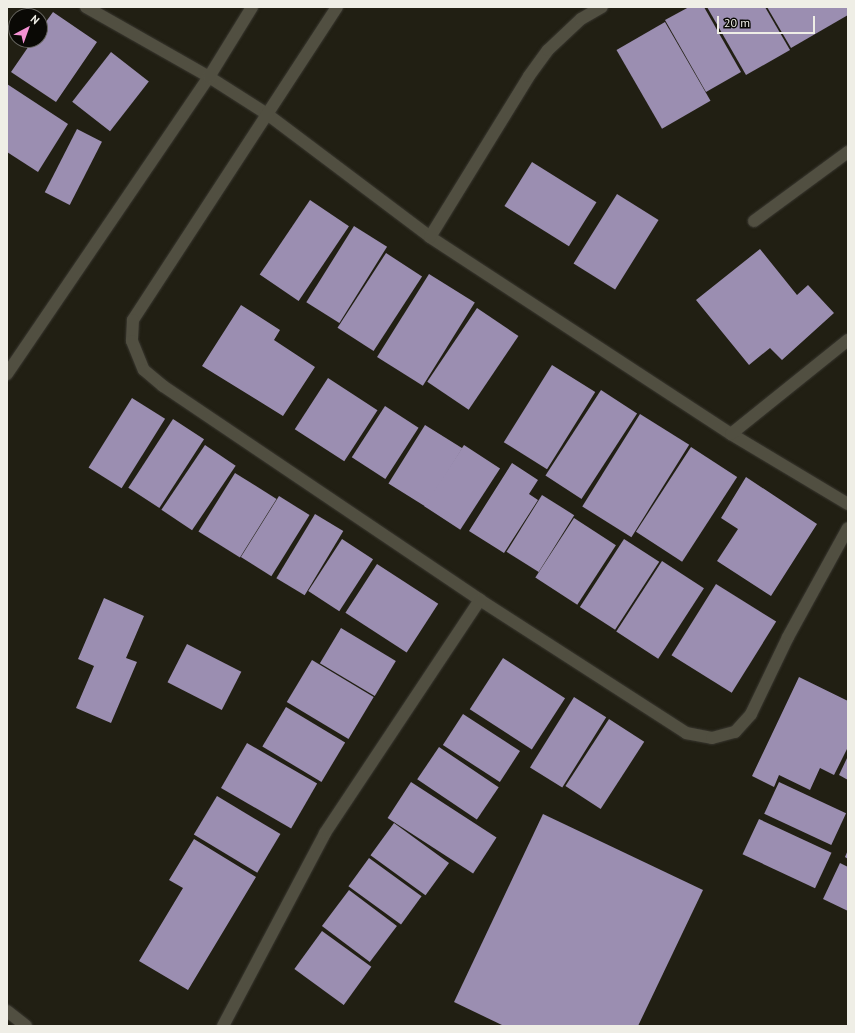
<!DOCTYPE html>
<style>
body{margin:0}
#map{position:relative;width:855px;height:1033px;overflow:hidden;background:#211f13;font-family:"PT Sans",sans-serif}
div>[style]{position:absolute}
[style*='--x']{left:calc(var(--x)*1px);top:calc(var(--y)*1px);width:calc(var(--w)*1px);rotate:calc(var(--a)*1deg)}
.building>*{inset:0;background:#9b8eb1;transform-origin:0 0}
.roads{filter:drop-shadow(0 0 1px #393730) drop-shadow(0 0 1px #393730)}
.minor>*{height:12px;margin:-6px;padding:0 6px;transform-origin:6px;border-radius:6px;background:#514f41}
span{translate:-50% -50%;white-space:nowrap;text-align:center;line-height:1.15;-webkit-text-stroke:4px #0a0905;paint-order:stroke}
.frame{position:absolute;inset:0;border:8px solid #efeee6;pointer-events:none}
.north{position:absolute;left:8px;top:8px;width:40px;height:40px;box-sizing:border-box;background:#0a0905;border:1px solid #66655f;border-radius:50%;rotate:41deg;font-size:11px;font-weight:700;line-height:16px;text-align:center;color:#efeee6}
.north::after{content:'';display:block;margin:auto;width:14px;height:18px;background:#f491d3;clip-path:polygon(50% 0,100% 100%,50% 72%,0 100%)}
.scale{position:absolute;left:717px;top:16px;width:98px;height:18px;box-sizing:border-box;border:2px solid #efeee6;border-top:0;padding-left:5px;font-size:12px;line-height:14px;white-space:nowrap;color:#efeee6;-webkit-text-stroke:3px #0a0905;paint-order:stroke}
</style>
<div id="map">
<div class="building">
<div style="clip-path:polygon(689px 7px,704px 7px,741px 72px,706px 92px,665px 20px)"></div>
<div style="clip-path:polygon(707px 7px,765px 7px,790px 50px,746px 75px)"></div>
<div style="clip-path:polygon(767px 7px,848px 7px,848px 15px,791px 48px)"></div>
<div style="clip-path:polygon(53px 12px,97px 42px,56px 102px,11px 72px,33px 40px,40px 40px,40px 30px)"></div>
<div style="left:665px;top:22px;width:91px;height:56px;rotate:60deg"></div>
<div style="left:111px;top:52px;width:48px;height:63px;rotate:38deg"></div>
<div style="clip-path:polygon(7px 84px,68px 124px,38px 172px,7px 152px)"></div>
<div style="left:77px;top:129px;width:28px;height:71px;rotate:27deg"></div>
<div style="left:532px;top:162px;width:76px;height:52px;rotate:32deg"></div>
<div style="left:617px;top:194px;width:49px;height:82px;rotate:32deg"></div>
<div style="left:310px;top:200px;width:47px;height:90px;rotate:34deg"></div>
<div style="left:354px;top:226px;width:39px;height:90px;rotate:32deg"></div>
<div style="clip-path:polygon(760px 249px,797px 295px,808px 285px,834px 313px,782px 360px,770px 348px,749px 365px,696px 300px)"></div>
<div style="left:386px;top:253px;width:43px;height:89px;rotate:33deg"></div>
<div style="left:429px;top:274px;width:54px;height:98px;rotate:32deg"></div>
<div style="clip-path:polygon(241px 305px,280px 330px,274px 340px,315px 367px,283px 416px,202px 366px)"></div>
<div style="left:477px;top:308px;width:50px;height:89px;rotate:34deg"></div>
<div style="left:552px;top:365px;width:51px;height:91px;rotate:32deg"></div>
<div style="left:328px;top:378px;width:59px;height:61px;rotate:33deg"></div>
<div style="left:601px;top:390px;width:43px;height:102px;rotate:33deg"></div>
<div style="left:132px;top:398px;width:39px;height:82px;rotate:32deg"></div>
<div style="left:385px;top:406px;width:40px;height:61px;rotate:33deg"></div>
<div style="left:640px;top:414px;width:58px;height:109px;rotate:32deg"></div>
<div style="left:173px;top:419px;width:37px;height:82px;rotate:33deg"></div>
<div style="left:425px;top:425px;width:44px;height:69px;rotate:32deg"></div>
<div style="left:205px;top:445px;width:37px;height:78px;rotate:34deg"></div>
<div style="left:464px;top:445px;width:43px;height:73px;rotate:33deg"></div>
<div style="left:691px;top:447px;width:55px;height:101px;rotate:33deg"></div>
<div style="clip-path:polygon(512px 463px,538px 480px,529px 494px,538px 500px,504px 553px,469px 531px)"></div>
<div style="left:235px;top:473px;width:49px;height:69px;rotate:32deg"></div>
<div style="clip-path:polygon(746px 477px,817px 524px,771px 596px,717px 561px,738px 529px,721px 518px)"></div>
<div style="left:542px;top:495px;width:38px;height:67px;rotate:32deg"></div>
<div style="left:279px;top:496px;width:36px;height:72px;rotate:32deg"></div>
<div style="left:315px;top:514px;width:33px;height:75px;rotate:31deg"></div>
<div style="left:574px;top:518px;width:50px;height:71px;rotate:33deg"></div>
<div style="left:342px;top:539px;width:37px;height:62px;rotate:33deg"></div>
<div style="left:624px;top:539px;width:42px;height:81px;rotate:33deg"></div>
<div style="left:662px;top:561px;width:50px;height:84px;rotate:33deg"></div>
<div style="left:377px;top:564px;width:73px;height:58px;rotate:33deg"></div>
<div style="left:716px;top:584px;width:71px;height:84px;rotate:32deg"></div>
<div style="clip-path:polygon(104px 598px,144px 616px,126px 658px,137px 662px,111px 723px,76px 708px,94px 666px,78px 659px)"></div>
<div style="left:341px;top:628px;width:64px;height:41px;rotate:31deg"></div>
<div style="left:187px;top:644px;width:61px;height:43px;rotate:27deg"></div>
<div style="left:503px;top:658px;width:74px;height:61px;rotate:33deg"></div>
<div style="left:312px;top:660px;width:72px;height:49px;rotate:31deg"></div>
<div style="clip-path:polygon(799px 677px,848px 701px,848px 747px,834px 775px,820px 768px,810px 790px,779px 775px,774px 787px,752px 776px)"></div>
<div style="left:574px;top:697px;width:38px;height:83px;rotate:32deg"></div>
<div style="left:286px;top:707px;width:69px;height:46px;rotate:31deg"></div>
<div style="left:463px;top:714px;width:68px;height:37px;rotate:33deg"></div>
<div style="left:609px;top:719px;width:42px;height:80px;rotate:33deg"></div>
<div style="left:247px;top:743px;width:81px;height:52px;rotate:30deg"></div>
<div style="left:439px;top:747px;width:72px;height:39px;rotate:34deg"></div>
<div style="clip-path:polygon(848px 756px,848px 780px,839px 775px)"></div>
<div style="left:411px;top:782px;width:102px;height:43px;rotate:33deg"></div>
<div style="left:779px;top:782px;width:74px;height:35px;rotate:25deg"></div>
<div style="left:217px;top:796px;width:74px;height:45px;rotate:31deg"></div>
<div style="clip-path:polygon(543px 814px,703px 890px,638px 1026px,504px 1026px,454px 1002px)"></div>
<div style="left:759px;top:819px;width:80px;height:39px;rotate:25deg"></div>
<div style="left:394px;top:823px;width:68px;height:40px;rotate:36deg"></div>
<div style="clip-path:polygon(194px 839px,256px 877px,188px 990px,139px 961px,183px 888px,169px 880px)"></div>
<div style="clip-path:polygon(848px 850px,848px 859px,845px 857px)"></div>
<div style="left:369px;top:858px;width:65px;height:35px;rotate:36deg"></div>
<div style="clip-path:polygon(840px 863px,848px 867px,848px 911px,823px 899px)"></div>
<div style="left:349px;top:890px;width:60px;height:45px;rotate:37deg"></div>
<div style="left:322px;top:931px;width:61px;height:47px;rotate:36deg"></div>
</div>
<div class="roads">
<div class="minor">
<div style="--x:86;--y:7;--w:142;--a:29.6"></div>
<div style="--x:209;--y:77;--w:69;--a:32.5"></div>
<div style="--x:267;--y:114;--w:204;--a:37"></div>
<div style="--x:430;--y:237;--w:360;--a:33.2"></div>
<div style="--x:731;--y:434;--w:136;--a:30.9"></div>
<div style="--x:337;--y:7;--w:374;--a:123.1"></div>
<div style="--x:133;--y:320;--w:21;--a:93"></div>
<div style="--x:132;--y:341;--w:31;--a:68"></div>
<div style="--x:144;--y:370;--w:25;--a:40"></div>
<div style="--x:163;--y:386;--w:382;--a:34"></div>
<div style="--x:480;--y:600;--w:245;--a:32.8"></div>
<div style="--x:686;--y:733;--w:26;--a:11"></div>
<div style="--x:712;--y:738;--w:24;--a:-15"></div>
<div style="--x:735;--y:732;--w:24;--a:-48"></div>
<div style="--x:751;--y:714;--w:85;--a:-64.3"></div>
<div style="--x:788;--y:637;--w:124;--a:-61.2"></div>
<div style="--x:754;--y:221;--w:117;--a:-36.3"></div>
<div style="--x:430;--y:237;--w:189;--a:-58.4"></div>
<div style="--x:529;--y:76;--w:32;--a:-54"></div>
<div style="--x:548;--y:50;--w:45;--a:-43.2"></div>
<div style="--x:581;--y:19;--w:24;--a:-30"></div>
<div style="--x:7;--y:374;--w:359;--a:-55.8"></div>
<div style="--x:209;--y:77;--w:82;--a:-58.4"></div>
<div style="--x:731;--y:434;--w:150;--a:-38.8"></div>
<div style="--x:7;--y:1011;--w:24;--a:38"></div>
<div style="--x:223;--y:1026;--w:218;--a:-62.1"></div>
<div style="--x:325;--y:833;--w:280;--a:-56.4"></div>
</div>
</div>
<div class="frame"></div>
<div class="north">N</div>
<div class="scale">20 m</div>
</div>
